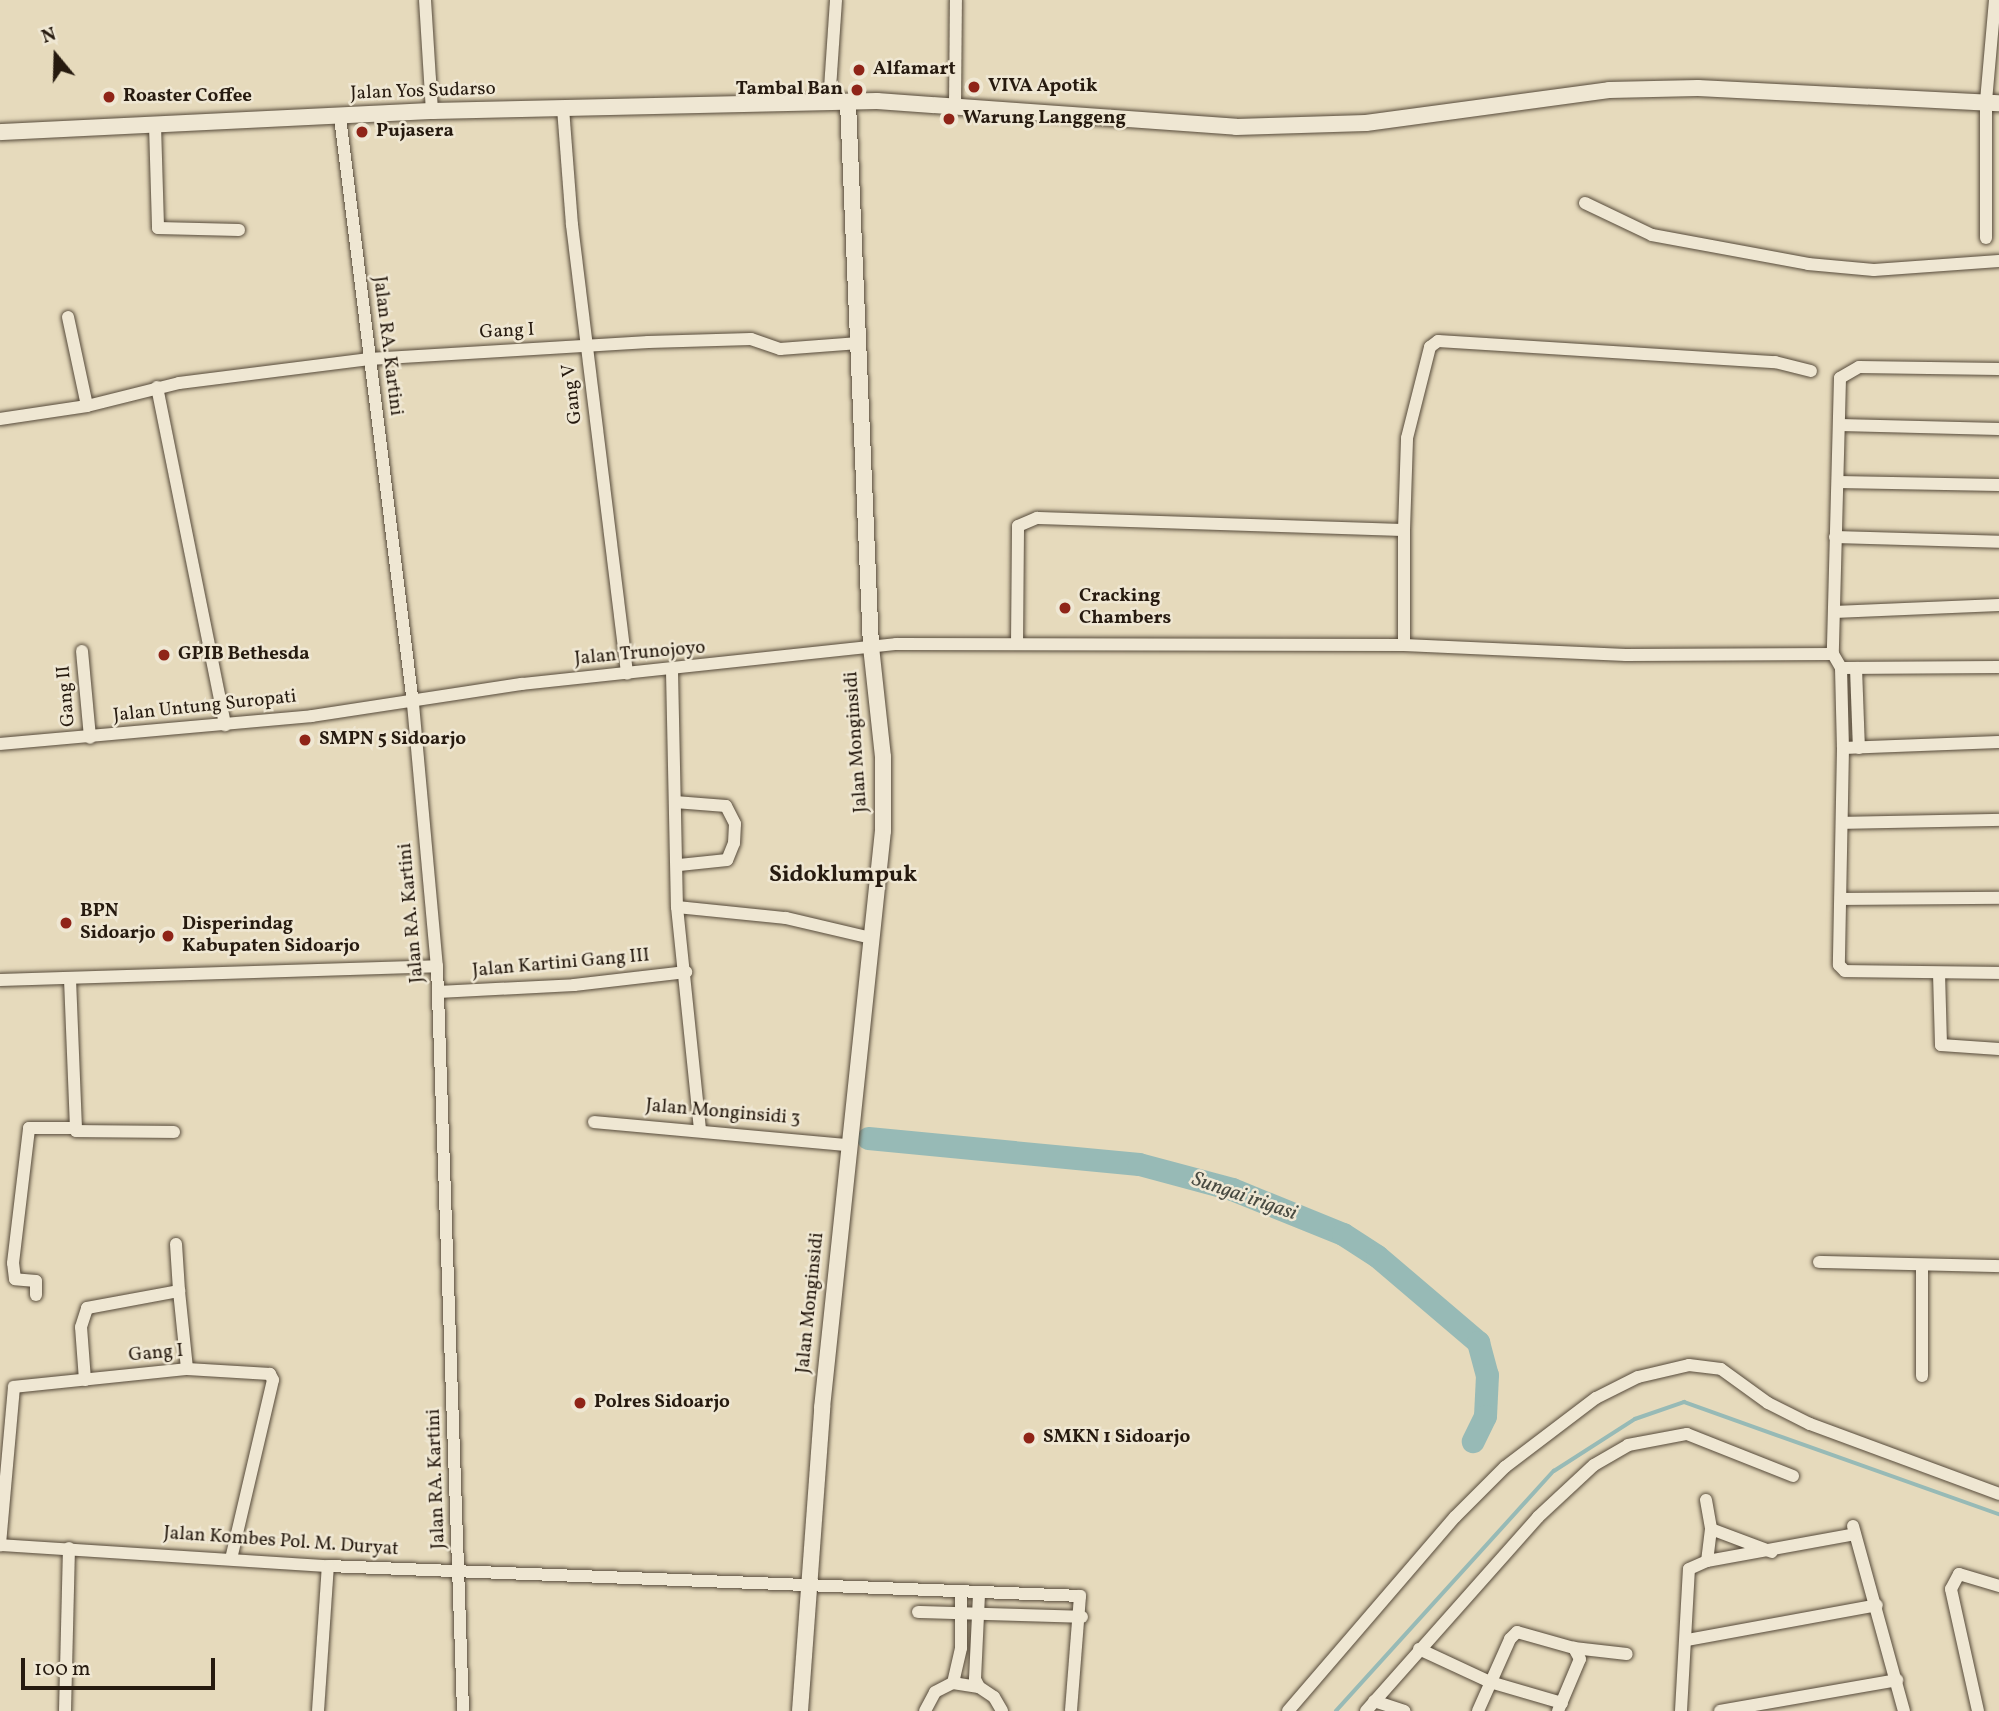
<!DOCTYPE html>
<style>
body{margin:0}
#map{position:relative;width:1999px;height:1711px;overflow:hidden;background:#e6dabc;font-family:Vollkorn,serif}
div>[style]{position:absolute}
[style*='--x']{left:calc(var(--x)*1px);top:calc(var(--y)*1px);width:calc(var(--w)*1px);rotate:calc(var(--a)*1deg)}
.stream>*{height:3.5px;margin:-1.75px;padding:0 1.75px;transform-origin:1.75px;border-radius:1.75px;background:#97bab6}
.river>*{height:23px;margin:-11.5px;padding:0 11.5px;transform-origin:11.5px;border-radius:11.5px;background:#97bab6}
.roads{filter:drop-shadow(0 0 2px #564a3a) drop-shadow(0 0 2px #564a3a)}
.street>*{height:12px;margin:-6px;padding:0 6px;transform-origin:6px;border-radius:6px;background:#efe7d3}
.secondary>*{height:16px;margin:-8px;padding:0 8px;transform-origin:8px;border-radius:8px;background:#efe7d3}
.dots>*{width:19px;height:19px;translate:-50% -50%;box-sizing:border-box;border:4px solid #efe7d3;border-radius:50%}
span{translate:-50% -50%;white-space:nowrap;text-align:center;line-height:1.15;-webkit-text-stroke:5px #efe7d3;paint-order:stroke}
.poi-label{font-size:19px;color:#261a0f;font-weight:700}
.left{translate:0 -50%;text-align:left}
.right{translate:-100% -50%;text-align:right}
.street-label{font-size:19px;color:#261a0f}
.water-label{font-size:21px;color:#484a41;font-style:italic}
.quarter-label{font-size:23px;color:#261a0f;font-weight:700}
.north{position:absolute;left:21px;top:21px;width:70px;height:70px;-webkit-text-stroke:5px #efe7d3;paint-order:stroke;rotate:341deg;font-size:19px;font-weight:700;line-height:28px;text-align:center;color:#261a0f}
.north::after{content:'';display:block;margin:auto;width:24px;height:32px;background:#261a0f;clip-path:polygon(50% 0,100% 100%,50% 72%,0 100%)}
.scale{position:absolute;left:21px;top:1658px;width:194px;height:32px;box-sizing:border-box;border:4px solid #261a0f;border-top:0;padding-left:9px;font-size:21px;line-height:24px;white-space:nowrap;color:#261a0f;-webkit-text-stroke:5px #efe7d3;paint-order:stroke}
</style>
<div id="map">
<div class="stream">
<div style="--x:1336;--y:1711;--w:324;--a:-47.8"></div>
<div style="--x:1554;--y:1471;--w:96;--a:-32.7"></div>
<div style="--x:1635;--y:1419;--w:52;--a:-19.1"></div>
<div style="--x:1684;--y:1402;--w:334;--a:19.6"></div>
</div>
<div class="river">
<div style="--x:868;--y:1138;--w:272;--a:5.5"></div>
<div style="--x:1139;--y:1164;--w:96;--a:15"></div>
<div style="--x:1232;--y:1189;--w:120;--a:22.1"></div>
<div style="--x:1343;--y:1234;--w:40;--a:32.9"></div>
<div style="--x:1377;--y:1256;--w:133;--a:40.4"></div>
<div style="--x:1478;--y:1342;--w:34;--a:75"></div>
<div style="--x:1487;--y:1375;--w:41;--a:92.8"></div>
<div style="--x:1485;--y:1416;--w:28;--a:116"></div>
</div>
<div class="roads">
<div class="street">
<div style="--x:425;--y:0;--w:111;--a:86.4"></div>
<div style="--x:829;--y:103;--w:103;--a:-86.1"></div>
<div style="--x:955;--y:106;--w:106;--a:-89.5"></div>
<div style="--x:563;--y:108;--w:117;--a:85.6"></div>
<div style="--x:572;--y:225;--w:452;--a:83"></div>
<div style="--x:340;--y:117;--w:592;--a:82.91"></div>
<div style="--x:413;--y:704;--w:263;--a:84.8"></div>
<div style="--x:437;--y:966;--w:745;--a:88"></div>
<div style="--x:155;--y:125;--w:103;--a:88.3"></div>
<div style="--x:158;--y:228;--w:81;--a:1.4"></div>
<div style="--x:1585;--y:203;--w:74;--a:25.5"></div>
<div style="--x:1652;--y:235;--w:159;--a:10.5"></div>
<div style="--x:1808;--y:264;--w:66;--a:5.2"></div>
<div style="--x:1874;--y:270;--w:125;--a:-4.1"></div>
<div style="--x:1986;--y:238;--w:137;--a:-90"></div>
<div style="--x:1986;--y:101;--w:101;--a:-84.9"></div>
<div style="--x:68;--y:317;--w:91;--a:77.9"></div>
<div style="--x:1999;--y:369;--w:140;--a:-179.2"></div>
<div style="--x:1859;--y:367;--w:22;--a:150"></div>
<div style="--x:1840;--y:378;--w:276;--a:91.5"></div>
<div style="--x:1833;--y:654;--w:16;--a:60"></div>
<div style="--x:1841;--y:668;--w:80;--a:88.6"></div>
<div style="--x:1843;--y:748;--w:217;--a:91.1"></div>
<div style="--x:1839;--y:965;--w:8;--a:45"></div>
<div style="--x:1845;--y:971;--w:154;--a:0.7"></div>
<div style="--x:157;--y:387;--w:345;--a:78.6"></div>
<div style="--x:0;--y:419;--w:88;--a:-8.5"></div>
<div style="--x:87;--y:406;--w:95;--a:-14"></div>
<div style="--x:179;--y:383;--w:192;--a:-7.2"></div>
<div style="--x:369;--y:359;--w:280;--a:-3.5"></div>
<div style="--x:648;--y:342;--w:103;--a:-1.7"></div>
<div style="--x:751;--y:339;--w:31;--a:19"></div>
<div style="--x:780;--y:349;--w:79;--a:-4.3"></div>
<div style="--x:1840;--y:425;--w:159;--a:1.4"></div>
<div style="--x:1838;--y:482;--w:161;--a:1.1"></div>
<div style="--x:1404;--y:530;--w:92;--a:-88.1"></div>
<div style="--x:1407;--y:438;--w:94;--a:-75.8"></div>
<div style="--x:1430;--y:347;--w:10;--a:-37"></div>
<div style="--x:1438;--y:341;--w:338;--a:3.6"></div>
<div style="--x:1775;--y:362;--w:37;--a:14"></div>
<div style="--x:1835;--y:537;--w:164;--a:1.7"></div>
<div style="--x:1834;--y:612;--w:165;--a:-2.4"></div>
<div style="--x:1017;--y:644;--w:118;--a:-89.5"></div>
<div style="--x:1018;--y:526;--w:21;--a:-23"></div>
<div style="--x:1037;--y:518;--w:367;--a:1.9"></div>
<div style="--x:1404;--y:530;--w:115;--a:90"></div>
<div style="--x:82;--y:651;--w:87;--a:84.7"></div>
<div style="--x:1841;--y:668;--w:158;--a:-0.4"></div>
<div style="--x:1856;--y:668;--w:80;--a:87.9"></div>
<div style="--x:672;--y:671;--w:236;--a:88.8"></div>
<div style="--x:677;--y:907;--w:223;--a:84.1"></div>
<div style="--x:0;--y:744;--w:313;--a:-5.1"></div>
<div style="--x:312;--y:716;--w:212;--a:-8.7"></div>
<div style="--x:522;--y:684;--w:376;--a:-6.1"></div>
<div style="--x:896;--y:644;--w:508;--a:0.11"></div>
<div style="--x:1404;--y:645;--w:222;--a:2.6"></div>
<div style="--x:1626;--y:655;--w:207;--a:-0.3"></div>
<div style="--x:1843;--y:748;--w:156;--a:-2.2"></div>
<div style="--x:675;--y:802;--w:51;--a:4.5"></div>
<div style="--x:726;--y:806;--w:20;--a:63"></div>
<div style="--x:735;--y:824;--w:19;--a:93"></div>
<div style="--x:734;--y:843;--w:18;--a:112"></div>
<div style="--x:727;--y:860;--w:48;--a:174.1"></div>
<div style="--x:1842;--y:823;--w:157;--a:-1.1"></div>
<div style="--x:1842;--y:899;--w:157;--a:-0.4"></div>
<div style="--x:677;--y:907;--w:110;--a:5.8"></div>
<div style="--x:786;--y:918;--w:87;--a:13.2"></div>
<div style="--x:1939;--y:973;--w:72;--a:88.4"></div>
<div style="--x:1941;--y:1045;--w:58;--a:3.9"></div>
<div style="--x:70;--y:979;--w:152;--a:87.7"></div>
<div style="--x:76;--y:1131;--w:98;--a:0.6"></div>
<div style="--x:0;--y:980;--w:437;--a:-1.8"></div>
<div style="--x:438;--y:992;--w:136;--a:-2.9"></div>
<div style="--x:574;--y:985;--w:113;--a:-6.6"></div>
<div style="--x:594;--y:1122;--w:255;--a:5.2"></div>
<div style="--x:176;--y:1244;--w:47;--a:86.3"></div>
<div style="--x:1819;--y:1262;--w:180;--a:1.3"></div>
<div style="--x:36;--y:1295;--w:14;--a:-90"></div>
<div style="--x:36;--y:1281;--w:21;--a:-175"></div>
<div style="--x:15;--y:1279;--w:16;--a:-97"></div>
<div style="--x:13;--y:1263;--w:136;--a:-83.2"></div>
<div style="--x:29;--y:1128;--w:47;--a:0"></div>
<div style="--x:1922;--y:1376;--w:111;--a:-90"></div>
<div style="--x:85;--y:1380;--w:53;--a:-94.3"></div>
<div style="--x:81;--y:1327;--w:20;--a:-72"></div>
<div style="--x:87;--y:1308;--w:94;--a:-10.5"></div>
<div style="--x:179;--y:1291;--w:78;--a:84.1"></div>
<div style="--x:1706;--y:1500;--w:29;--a:80"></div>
<div style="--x:1711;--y:1529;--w:32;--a:97"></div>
<div style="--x:1853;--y:1526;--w:192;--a:74.6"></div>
<div style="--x:1711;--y:1529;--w:65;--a:20.7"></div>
<div style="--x:231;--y:1559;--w:184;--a:-76.8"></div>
<div style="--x:273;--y:1380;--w:7;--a:-117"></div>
<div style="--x:270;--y:1374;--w:83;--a:-176.6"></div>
<div style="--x:187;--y:1369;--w:174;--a:174.1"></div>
<div style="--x:14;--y:1387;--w:159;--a:95.1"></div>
<div style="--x:0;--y:1545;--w:329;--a:3.7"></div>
<div style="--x:328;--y:1566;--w:753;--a:2.28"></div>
<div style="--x:1080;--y:1596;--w:115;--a:94.5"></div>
<div style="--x:918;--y:1612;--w:164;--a:1.7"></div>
<div style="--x:1687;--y:1640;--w:193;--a:-10.4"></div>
<div style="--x:1419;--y:1649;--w:78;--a:24.9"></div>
<div style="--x:1490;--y:1682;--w:75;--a:16.3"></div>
<div style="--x:953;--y:1683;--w:36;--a:-77"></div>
<div style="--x:961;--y:1648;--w:56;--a:-90"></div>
<div style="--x:979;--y:1687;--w:9;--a:-117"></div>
<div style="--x:975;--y:1679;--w:85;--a:-87.3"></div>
<div style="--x:1374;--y:1701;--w:32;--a:18"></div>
<div style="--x:65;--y:1711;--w:163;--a:-88.6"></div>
<div style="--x:318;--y:1711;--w:145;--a:-86.1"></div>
<div style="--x:925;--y:1711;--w:21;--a:-62"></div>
<div style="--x:935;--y:1692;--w:20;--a:-27"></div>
<div style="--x:953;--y:1683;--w:26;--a:9"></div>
<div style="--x:979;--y:1687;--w:18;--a:34"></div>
<div style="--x:994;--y:1697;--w:16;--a:60"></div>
<div style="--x:1288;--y:1711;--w:256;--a:-49.3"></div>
<div style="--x:1455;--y:1517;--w:71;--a:-45"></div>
<div style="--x:1505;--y:1467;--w:114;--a:-37.2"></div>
<div style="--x:1596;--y:1398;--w:47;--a:-26.6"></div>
<div style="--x:1638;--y:1377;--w:52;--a:-13.2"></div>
<div style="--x:1689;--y:1365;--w:32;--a:7"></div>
<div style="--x:1721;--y:1369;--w:58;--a:35.9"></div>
<div style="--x:1768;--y:1403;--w:47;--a:26.6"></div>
<div style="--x:1810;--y:1424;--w:202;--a:20.3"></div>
<div style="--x:1366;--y:1711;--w:259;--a:-48.4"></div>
<div style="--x:1538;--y:1517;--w:76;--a:-42.9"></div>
<div style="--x:1594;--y:1465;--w:39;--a:-30"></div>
<div style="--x:1628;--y:1445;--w:60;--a:-10.6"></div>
<div style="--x:1687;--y:1434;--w:114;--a:21.6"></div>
<div style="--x:1478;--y:1711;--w:79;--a:-66"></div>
<div style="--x:1510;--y:1639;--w:10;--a:-45"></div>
<div style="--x:1517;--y:1632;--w:59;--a:15.7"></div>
<div style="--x:1574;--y:1648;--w:53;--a:6.5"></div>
<div style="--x:1558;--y:1711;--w:56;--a:-67.1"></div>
<div style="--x:1580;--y:1659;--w:13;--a:-119"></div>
<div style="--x:1681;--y:1711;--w:142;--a:-86.8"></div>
<div style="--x:1689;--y:1569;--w:20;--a:-24"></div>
<div style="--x:1707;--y:1561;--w:150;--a:-10.3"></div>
<div style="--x:1720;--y:1711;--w:180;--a:-9.9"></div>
<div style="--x:1978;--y:1711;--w:125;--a:-102.5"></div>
<div style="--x:1951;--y:1589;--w:17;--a:-62"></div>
<div style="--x:1959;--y:1574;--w:42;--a:16.7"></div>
</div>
<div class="secondary">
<div style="--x:0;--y:132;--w:433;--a:-2.8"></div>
<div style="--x:432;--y:111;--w:445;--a:-1.3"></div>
<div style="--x:877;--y:101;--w:360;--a:4.1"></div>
<div style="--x:1236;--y:127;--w:130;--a:-1.8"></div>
<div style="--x:1366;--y:123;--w:245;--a:-7.7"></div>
<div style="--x:1609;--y:90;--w:89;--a:-1.3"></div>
<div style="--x:1698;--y:88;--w:301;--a:2.9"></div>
<div style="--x:800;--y:1711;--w:304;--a:-85.8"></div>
<div style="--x:822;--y:1408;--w:580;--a:-83.97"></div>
<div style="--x:883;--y:831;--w:74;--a:-90"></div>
<div style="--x:883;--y:757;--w:111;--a:-96.2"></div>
<div style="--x:871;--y:647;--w:545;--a:-92.42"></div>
</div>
</div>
<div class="dots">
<div style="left:859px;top:70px;background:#8f2418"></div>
<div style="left:974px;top:87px;background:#8f2418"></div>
<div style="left:857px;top:90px;background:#8f2418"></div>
<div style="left:109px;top:97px;background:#8f2418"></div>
<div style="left:949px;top:119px;background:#8f2418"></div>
<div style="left:362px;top:132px;background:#8f2418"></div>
<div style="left:1065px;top:608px;background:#8f2418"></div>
<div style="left:164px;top:655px;background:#8f2418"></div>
<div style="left:305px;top:740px;background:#8f2418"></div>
<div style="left:66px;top:923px;background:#8f2418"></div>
<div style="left:168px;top:936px;background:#8f2418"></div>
<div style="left:580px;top:1403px;background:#8f2418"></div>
<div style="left:1029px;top:1438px;background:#8f2418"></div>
</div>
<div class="poi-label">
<span class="left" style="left:873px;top:70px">Alfamart</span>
<span class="left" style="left:988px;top:87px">VIVA Apotik</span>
<span class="right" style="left:843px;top:90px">Tambal Ban</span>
<span class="left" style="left:123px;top:97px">Roaster Coffee</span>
<span class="left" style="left:963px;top:119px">Warung Langgeng</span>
<span class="left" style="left:376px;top:132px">Pujasera</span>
<span class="left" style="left:1079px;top:608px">Cracking<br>Chambers</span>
<span class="left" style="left:178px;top:655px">GPIB Bethesda</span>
<span class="left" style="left:319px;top:740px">SMPN 5 Sidoarjo</span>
<span class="left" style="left:80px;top:923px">BPN<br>Sidoarjo</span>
<span class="left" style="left:182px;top:936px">Disperindag<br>Kabupaten Sidoarjo</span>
<span class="left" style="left:594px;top:1403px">Polres Sidoarjo</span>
<span class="left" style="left:1043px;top:1438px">SMKN 1 Sidoarjo</span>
</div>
<div class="street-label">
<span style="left:423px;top:92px;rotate:-2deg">Jalan Yos Sudarso</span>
<span style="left:507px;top:332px;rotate:-3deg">Gang I</span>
<span style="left:387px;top:346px;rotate:83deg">Jalan RA. Kartini</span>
<span style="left:573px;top:394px;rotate:-97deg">Gang V</span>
<span style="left:640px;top:654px;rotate:-5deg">Jalan Trunojoyo</span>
<span style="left:67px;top:696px;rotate:-95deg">Gang II</span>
<span style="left:205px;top:707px;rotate:-6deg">Jalan Untung Suropati</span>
<span style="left:857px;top:742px;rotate:-94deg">Jalan Monginsidi</span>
<span style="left:412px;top:913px;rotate:-95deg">Jalan RA. Kartini</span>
<span style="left:561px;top:964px;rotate:-5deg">Jalan Kartini Gang III</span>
<span style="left:723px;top:1113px;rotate:5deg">Jalan Monginsidi 3</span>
<span style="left:811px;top:1303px;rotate:-84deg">Jalan Monginsidi</span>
<span style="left:156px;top:1354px;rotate:-5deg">Gang I</span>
<span style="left:437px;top:1479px;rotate:-92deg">Jalan RA. Kartini</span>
<span style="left:281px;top:1542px;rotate:4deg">Jalan Kombes Pol. M. Duryat</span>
</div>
<div class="water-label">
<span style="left:1244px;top:1197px;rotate:19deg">Sungai irigasi</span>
</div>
<div class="quarter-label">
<span style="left:843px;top:875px">Sidoklumpuk</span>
</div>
<div class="north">N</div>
<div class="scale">100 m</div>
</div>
